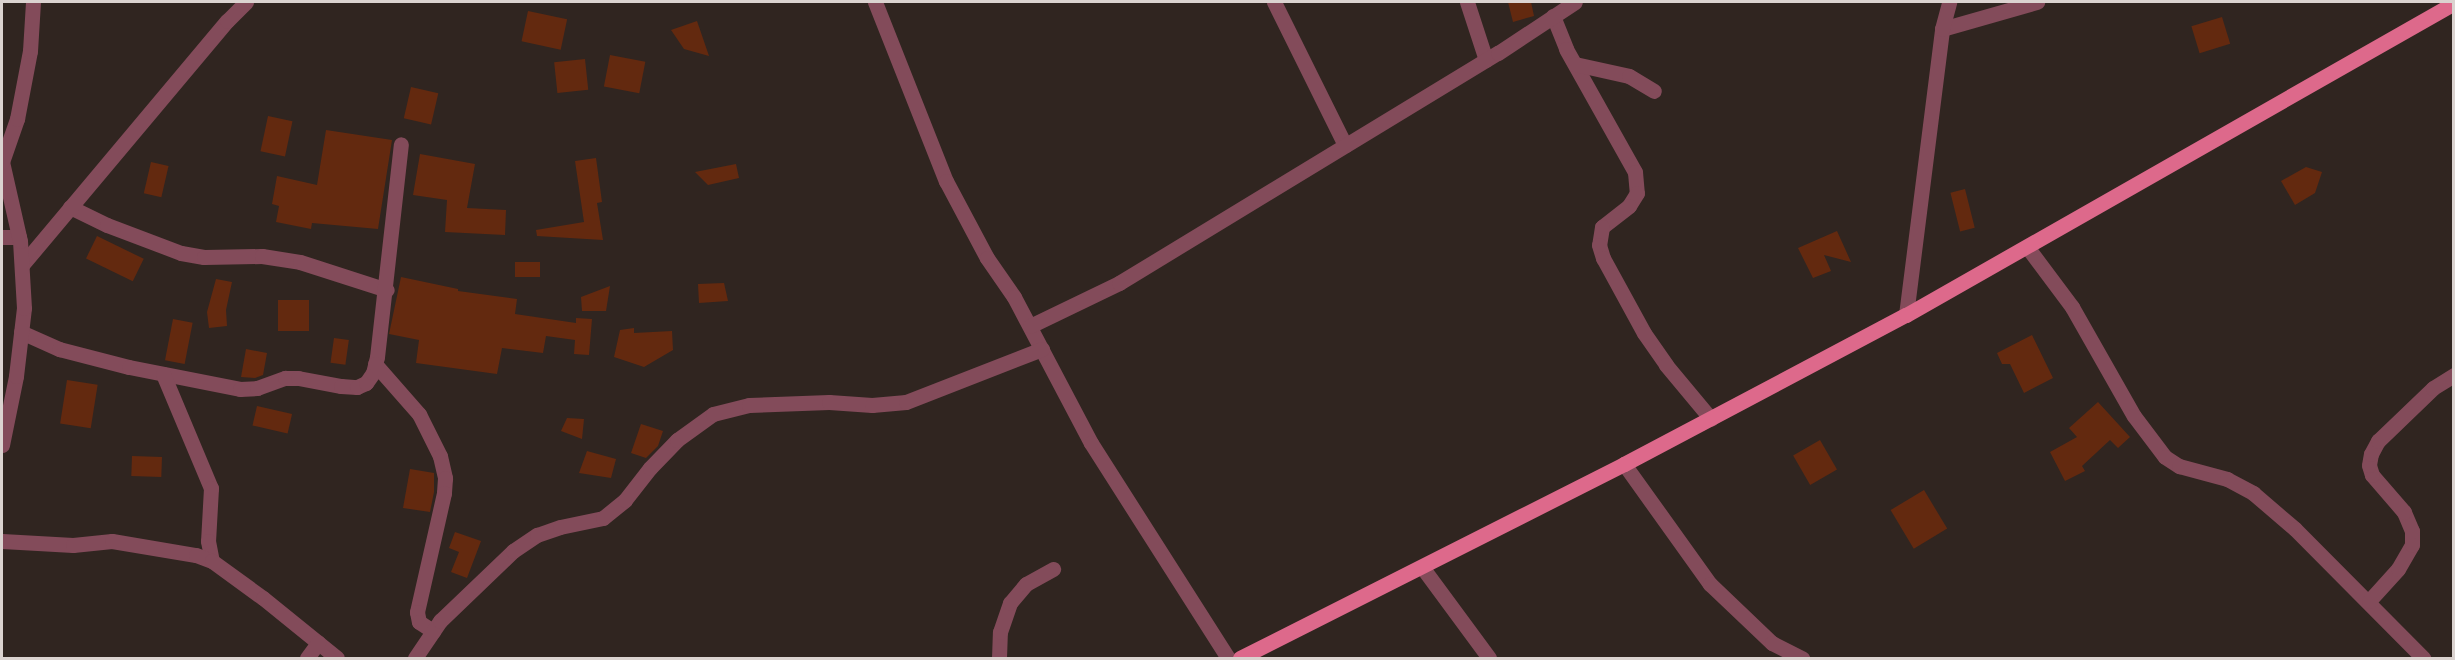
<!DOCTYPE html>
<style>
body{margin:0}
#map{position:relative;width:2455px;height:660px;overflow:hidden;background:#302520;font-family:"Open Sans",sans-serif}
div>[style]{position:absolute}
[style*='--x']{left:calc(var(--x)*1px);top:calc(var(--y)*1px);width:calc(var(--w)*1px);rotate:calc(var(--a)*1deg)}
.building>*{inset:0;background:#63290f;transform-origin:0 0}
.minor>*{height:15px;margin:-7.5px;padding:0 7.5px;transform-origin:7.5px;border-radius:7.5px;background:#834b5a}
.major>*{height:15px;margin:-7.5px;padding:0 7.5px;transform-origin:7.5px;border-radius:7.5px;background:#dd698b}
span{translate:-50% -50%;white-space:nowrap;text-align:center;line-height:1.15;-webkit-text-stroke:6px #140f0d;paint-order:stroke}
.frame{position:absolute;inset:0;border:3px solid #dbd3d0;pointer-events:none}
</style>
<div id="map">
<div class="building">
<div style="clip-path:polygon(1508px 2px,1531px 2px,1534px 16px,1513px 22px)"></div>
<div style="left:528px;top:11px;width:40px;height:31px;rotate:12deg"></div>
<div style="left:2222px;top:17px;width:28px;height:32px;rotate:73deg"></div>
<div style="clip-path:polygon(697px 21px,709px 56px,684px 49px,671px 30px)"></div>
<div style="left:610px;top:55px;width:36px;height:32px;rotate:11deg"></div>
<div style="left:585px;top:59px;width:31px;height:31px;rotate:84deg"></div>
<div style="left:411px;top:87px;width:28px;height:32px;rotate:13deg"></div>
<div style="left:268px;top:116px;width:25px;height:36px;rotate:12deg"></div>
<div style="clip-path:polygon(326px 130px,392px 140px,378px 229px,312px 223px,311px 229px,276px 222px,279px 206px,272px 204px,277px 176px,317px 185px)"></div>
<div style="clip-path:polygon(420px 154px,475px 164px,467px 208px,506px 210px,505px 235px,445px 232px,447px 200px,413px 195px)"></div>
<div style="clip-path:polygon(596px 158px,602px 202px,597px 203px,603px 240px,537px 236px,536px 230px,584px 222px,575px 161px)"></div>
<div style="left:151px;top:162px;width:18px;height:32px;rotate:13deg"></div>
<div style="clip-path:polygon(736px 164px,739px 178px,708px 185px,695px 172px)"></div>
<div style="clip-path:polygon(2306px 167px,2322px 172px,2315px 193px,2295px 205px,2281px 181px)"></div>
<div style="left:1965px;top:189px;width:40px;height:15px;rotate:76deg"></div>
<div style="clip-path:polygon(1837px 231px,1851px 262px,1824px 255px,1831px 271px,1813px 278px,1798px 248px)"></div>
<div style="left:97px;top:236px;width:52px;height:25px;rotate:26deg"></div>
<div style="left:515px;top:262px;width:25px;height:15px"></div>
<div style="clip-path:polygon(401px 277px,458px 289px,458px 291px,517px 299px,515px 314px,576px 323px,576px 318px,592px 319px,589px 355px,574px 354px,575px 340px,546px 336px,543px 353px,502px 348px,497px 374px,416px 363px,419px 340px,389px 334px)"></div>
<div style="clip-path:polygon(216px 279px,232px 282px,226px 310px,227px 326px,209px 328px,207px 312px)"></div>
<div style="clip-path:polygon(724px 283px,728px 301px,699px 303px,698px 284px)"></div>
<div style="clip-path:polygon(610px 286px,606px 311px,582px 311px,581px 297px)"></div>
<div style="left:278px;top:300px;width:31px;height:31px"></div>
<div style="left:173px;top:319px;width:20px;height:42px;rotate:11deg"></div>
<div style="clip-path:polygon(634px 328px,634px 333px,672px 331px,673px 350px,644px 367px,614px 357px,620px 330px)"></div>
<div style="clip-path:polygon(2032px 335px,2053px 378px,2024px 393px,2010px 364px,2002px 364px,1997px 353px)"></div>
<div style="left:334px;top:338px;width:15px;height:25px;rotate:8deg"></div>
<div style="clip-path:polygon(246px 349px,267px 353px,263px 375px,255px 378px,241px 377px)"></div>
<div style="left:67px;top:380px;width:31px;height:44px;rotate:9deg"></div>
<div style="clip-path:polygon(2098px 402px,2130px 437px,2118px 448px,2110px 440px,2082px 466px,2085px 471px,2065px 481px,2050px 452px,2077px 437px,2069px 428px)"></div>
<div style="left:257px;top:406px;width:36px;height:20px;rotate:13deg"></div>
<div style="clip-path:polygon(567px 418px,584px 419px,582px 439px,561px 431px)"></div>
<div style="clip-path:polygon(641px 424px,663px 431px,658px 446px,646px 458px,631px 453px)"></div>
<div style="left:1820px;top:440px;width:34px;height:31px;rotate:60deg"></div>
<div style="clip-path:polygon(587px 451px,616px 459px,611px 478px,579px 473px)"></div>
<div style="left:132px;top:456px;width:30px;height:20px;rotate:2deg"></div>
<div style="clip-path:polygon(410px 469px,434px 473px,434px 492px,430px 512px,403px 508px)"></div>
<div style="left:1924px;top:490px;width:45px;height:39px;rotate:59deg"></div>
<div style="clip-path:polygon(455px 532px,481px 541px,467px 578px,451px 572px,459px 552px,449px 548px)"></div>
</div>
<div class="minor">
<div style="--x:875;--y:2;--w:193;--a:68.4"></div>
<div style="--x:946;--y:181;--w:87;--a:62"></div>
<div style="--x:987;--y:258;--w:47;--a:55.3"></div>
<div style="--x:1014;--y:297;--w:165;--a:62.2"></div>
<div style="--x:1091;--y:443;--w:255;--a:57.5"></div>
<div style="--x:1274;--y:2;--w:160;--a:63.6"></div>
<div style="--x:1467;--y:2;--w:61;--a:71.9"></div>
<div style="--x:1553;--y:16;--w:35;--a:68"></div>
<div style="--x:1566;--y:49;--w:141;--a:60.7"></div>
<div style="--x:1635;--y:172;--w:21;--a:85"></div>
<div style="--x:1637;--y:193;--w:15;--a:122"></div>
<div style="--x:1629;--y:206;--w:34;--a:142"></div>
<div style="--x:1602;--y:227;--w:18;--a:99"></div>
<div style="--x:1599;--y:245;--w:14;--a:73"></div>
<div style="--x:1603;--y:258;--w:85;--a:61.3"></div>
<div style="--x:1644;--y:333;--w:39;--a:55"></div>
<div style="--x:1666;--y:365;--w:70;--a:50.2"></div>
<div style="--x:1942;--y:29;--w:99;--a:-15.9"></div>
<div style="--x:1575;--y:64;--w:55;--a:12.5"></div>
<div style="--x:1629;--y:76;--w:29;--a:31"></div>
<div style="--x:70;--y:207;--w:41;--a:25.9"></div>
<div style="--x:107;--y:225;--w:79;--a:20.7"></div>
<div style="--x:181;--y:253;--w:23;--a:10"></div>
<div style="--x:204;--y:257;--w:58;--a:-1"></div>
<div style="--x:262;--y:256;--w:38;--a:9"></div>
<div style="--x:300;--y:262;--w:91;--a:17.8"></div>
<div style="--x:2;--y:237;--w:17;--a:0"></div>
<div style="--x:2028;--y:248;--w:74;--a:53.3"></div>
<div style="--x:2072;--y:307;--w:125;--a:60.4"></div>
<div style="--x:2134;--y:416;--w:51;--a:52.9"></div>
<div style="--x:2165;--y:457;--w:17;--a:33"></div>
<div style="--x:2179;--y:466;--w:50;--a:15.2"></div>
<div style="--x:2227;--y:479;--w:30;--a:28"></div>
<div style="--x:2253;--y:493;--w:55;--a:40.6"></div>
<div style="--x:2295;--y:529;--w:182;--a:45.2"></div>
<div style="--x:22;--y:265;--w:319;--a:-50"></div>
<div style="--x:227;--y:21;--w:27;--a:-45"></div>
<div style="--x:1906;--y:315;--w:288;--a:-82.8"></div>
<div style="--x:1942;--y:29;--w:28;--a:-75"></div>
<div style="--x:1030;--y:326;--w:99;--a:-25.8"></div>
<div style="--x:1119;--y:283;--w:443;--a:-31.3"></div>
<div style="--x:1498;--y:53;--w:92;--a:-33.5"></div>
<div style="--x:21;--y:332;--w:42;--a:24.1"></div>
<div style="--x:59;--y:349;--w:72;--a:14.4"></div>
<div style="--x:129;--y:367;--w:113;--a:11.2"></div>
<div style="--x:240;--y:389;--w:17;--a:-3"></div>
<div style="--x:257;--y:388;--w:30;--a:-20"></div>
<div style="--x:285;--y:378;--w:13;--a:0"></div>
<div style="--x:298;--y:378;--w:44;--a:10.5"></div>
<div style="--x:341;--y:386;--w:16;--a:4"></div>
<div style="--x:357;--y:387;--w:10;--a:-24"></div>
<div style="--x:366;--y:383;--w:12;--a:-55"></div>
<div style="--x:373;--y:373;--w:16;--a:-76"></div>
<div style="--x:377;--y:357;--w:214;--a:-83.6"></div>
<div style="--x:375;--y:364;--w:67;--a:48.7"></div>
<div style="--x:419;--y:414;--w:47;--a:63.4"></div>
<div style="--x:440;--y:456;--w:23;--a:77"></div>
<div style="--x:445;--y:478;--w:15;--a:94"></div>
<div style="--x:444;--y:493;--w:122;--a:102.8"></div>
<div style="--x:417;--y:612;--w:10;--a:79"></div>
<div style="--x:419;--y:622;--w:17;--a:33"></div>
<div style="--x:163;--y:374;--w:124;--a:67.2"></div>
<div style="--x:211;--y:488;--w:53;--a:93.2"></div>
<div style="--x:208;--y:541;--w:20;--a:79"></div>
<div style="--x:2;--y:445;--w:70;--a:-78.5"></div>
<div style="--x:16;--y:376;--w:68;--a:-83.3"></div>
<div style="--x:24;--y:308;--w:67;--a:-93.4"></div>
<div style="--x:20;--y:241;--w:81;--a:-102.8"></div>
<div style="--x:2;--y:162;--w:46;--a:-70.8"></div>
<div style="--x:17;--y:119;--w:69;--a:-79.2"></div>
<div style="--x:30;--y:51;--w:49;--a:-86.5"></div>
<div style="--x:1624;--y:464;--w:148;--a:54.4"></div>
<div style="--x:1710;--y:584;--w:86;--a:43.6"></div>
<div style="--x:1772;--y:643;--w:34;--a:27"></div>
<div style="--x:2;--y:541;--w:71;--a:3.2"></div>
<div style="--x:73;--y:545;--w:39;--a:-6"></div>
<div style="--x:112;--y:541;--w:85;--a:9.5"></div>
<div style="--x:196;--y:555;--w:17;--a:21"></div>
<div style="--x:212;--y:561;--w:63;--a:36"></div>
<div style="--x:263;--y:598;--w:95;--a:39"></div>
<div style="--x:1422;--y:567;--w:113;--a:53.6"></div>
<div style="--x:2369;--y:601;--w:43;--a:-47.8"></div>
<div style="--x:2398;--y:569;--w:28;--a:-60"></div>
<div style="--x:2412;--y:545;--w:14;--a:-90"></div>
<div style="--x:2412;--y:531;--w:21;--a:-113"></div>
<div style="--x:2404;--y:512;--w:49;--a:-130.9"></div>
<div style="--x:2372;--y:475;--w:10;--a:-107"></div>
<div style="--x:2369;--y:465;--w:11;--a:-80"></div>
<div style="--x:2371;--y:454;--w:15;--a:-62"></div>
<div style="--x:2378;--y:441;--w:76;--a:-43.9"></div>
<div style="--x:2433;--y:388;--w:25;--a:-32"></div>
<div style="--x:307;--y:658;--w:19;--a:-54"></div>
<div style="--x:415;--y:658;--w:45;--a:-56"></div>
<div style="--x:440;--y:621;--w:101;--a:-43.8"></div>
<div style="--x:513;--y:551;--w:29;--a:-34"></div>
<div style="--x:537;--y:535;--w:24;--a:-19"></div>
<div style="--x:560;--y:527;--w:44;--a:-11.8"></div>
<div style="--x:603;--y:518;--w:28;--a:-39"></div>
<div style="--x:625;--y:500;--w:41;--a:-52"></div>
<div style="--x:650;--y:468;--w:39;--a:-46"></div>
<div style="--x:677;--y:440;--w:44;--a:-35.8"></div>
<div style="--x:713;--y:414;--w:37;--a:-14"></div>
<div style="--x:749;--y:405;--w:80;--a:-2.1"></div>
<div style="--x:829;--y:402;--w:43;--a:4"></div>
<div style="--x:872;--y:405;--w:34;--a:-5"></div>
<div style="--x:906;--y:402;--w:146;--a:-21.3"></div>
<div style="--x:999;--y:658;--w:26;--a:-88"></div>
<div style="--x:1000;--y:632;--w:31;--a:-71"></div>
<div style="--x:1010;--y:603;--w:25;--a:-50"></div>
<div style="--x:1026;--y:584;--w:31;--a:-29"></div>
</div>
<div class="major">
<div style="--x:1240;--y:658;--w:430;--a:-26.8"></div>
<div style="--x:1624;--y:464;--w:319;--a:-27.9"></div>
<div style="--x:1906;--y:315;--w:631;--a:-29.65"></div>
</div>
<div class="frame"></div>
</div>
